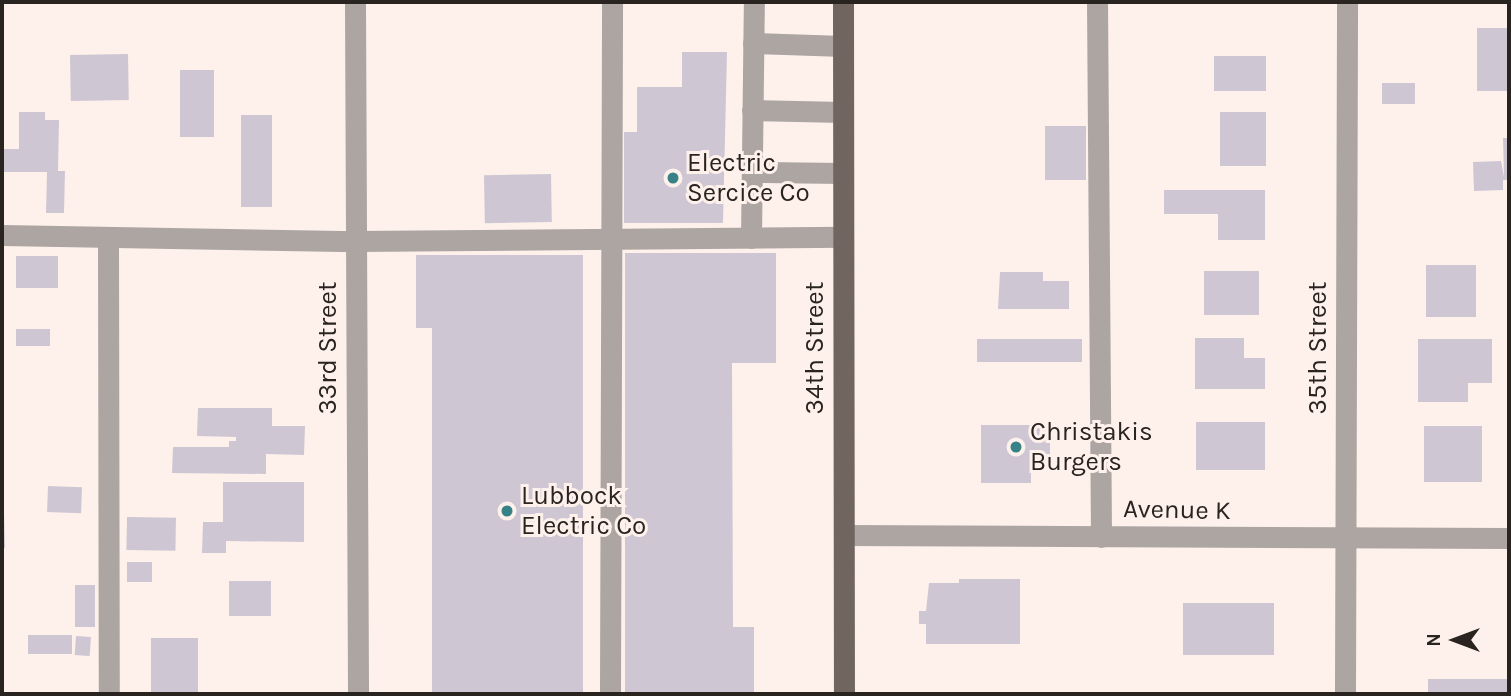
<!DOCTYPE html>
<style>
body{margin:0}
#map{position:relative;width:1511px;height:696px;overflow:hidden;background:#fef1eb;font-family:Karla,sans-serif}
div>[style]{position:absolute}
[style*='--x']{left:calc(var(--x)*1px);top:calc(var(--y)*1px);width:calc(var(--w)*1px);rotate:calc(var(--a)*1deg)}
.building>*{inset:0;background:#cec6d3;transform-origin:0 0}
.minor>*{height:21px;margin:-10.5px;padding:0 10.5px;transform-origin:10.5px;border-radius:10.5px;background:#aca5a2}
.major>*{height:21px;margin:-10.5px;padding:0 10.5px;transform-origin:10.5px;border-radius:10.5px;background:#716560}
.dots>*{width:19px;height:19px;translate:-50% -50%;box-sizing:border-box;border:4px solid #fef1eb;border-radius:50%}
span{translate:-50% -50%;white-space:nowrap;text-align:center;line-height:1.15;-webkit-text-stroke:6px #fef1eb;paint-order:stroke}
.poi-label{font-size:26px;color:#2a2421}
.left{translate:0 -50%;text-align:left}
.street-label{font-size:26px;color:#2a2421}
.frame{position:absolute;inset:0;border:4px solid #2a2421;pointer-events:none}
.north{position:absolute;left:1420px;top:605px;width:70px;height:70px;-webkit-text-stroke:5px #fef1eb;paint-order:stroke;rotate:270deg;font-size:19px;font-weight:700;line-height:28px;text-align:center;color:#2a2421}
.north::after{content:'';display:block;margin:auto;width:24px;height:32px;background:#2a2421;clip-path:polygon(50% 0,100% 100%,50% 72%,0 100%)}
</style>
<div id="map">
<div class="building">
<div style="left:1477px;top:28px;width:32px;height:63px"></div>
<div style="clip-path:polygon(682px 52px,727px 52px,723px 223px,624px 223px,624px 132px,637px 132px,637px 87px,682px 87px)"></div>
<div style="left:128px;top:54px;width:46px;height:58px;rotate:89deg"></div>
<div style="left:1214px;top:56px;width:52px;height:35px"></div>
<div style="left:180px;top:70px;width:34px;height:67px"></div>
<div style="left:1382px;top:83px;width:33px;height:21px"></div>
<div style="clip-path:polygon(19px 112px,45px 112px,45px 120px,59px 120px,58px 171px,65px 171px,64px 213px,46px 213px,47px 172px,2px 172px,2px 149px,19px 149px)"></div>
<div style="left:1220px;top:112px;width:46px;height:54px"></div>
<div style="left:241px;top:115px;width:31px;height:92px"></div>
<div style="left:1045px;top:126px;width:41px;height:54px"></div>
<div style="clip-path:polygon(1503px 138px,1509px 138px,1509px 180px,1503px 180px,1503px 190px,1474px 191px,1473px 162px,1501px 161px,1504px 177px)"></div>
<div style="left:551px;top:174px;width:48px;height:67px;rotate:89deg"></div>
<div style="clip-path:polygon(1164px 190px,1265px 190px,1265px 240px,1218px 240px,1218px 214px,1164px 214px)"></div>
<div style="clip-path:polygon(625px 253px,776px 253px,776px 363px,732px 363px,733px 627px,754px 627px,754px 694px,625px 694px)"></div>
<div style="clip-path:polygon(416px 255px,583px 255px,583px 694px,432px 694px,432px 328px,416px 328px)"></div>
<div style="left:58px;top:256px;width:32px;height:42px;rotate:90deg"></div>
<div style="left:1426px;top:265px;width:50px;height:52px"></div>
<div style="left:1204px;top:271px;width:55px;height:44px"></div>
<div style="clip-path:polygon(1000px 272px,1043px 272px,1043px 281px,1069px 281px,1069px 309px,998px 309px)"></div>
<div style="left:16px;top:329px;width:34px;height:17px"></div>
<div style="clip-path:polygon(1195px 338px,1244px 338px,1244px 358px,1265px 358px,1265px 389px,1195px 389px)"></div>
<div style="left:977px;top:339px;width:105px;height:23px"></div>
<div style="clip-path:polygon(1418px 339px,1492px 339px,1492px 383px,1468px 383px,1468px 402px,1418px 402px)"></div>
<div style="clip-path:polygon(198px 408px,272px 408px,272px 426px,305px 426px,304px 455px,266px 454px,266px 474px,172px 473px,173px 447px,229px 447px,229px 441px,236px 441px,236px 437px,197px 436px)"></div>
<div style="left:1196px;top:422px;width:69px;height:48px"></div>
<div style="clip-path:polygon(981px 425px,1050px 425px,1050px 469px,1031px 469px,1031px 483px,981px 483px)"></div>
<div style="left:1424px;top:426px;width:58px;height:56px"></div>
<div style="clip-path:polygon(223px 482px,304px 482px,304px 542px,226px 541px,226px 553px,202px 553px,203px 522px,223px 522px)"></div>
<div style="left:48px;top:486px;width:34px;height:26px;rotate:2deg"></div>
<div style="clip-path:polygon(2px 510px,4px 510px,5px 548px,2px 548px)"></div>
<div style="left:127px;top:517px;width:49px;height:33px;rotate:1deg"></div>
<div style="left:127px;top:562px;width:25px;height:20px"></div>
<div style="clip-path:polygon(959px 579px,1020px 579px,1020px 644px,926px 644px,926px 624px,919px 624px,919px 611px,926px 611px,929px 583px,959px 583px)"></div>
<div style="left:229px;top:581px;width:42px;height:35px"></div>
<div style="left:75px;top:585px;width:20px;height:42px"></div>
<div style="left:1183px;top:603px;width:91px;height:52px"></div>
<div style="left:28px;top:635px;width:44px;height:19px"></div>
<div style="left:76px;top:636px;width:15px;height:19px;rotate:4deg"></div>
<div style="left:151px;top:638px;width:47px;height:56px"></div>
<div style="left:1428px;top:679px;width:81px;height:15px"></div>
</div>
<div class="minor">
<div style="--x:355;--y:2;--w:692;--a:89.75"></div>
<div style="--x:1097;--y:2;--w:535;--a:89.57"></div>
<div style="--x:753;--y:43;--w:90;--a:1.9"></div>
<div style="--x:752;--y:110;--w:91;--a:1.3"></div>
<div style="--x:752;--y:172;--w:91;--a:0.6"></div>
<div style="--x:2;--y:235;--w:354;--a:1"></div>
<div style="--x:356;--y:241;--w:487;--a:-0.5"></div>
<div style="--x:108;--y:237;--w:457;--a:89.9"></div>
<div style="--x:751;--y:238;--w:236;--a:-89.3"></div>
<div style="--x:844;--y:535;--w:665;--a:0.26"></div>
<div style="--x:610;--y:694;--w:692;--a:-89.83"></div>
<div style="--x:1345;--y:694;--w:692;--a:-89.83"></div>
</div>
<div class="major">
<div style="--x:843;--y:2;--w:692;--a:89.92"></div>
</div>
<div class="dots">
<div style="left:673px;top:178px;background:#388186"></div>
<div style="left:1016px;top:447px;background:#388186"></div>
<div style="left:507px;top:511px;background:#388186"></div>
</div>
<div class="poi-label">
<span class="left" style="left:687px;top:178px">Electric<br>Sercice Co</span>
<span class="left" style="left:1030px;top:447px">Christakis<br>Burgers</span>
<span class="left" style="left:521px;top:511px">Lubbock<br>Electric Co</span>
</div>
<div class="street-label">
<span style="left:328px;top:348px;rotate:-90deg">33rd Street</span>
<span style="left:815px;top:348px;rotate:-90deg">34th Street</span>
<span style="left:1318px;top:348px;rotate:-90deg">35th Street</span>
<span style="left:1177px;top:510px;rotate:1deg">Avenue K</span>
</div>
<div class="frame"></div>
<div class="north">N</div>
</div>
